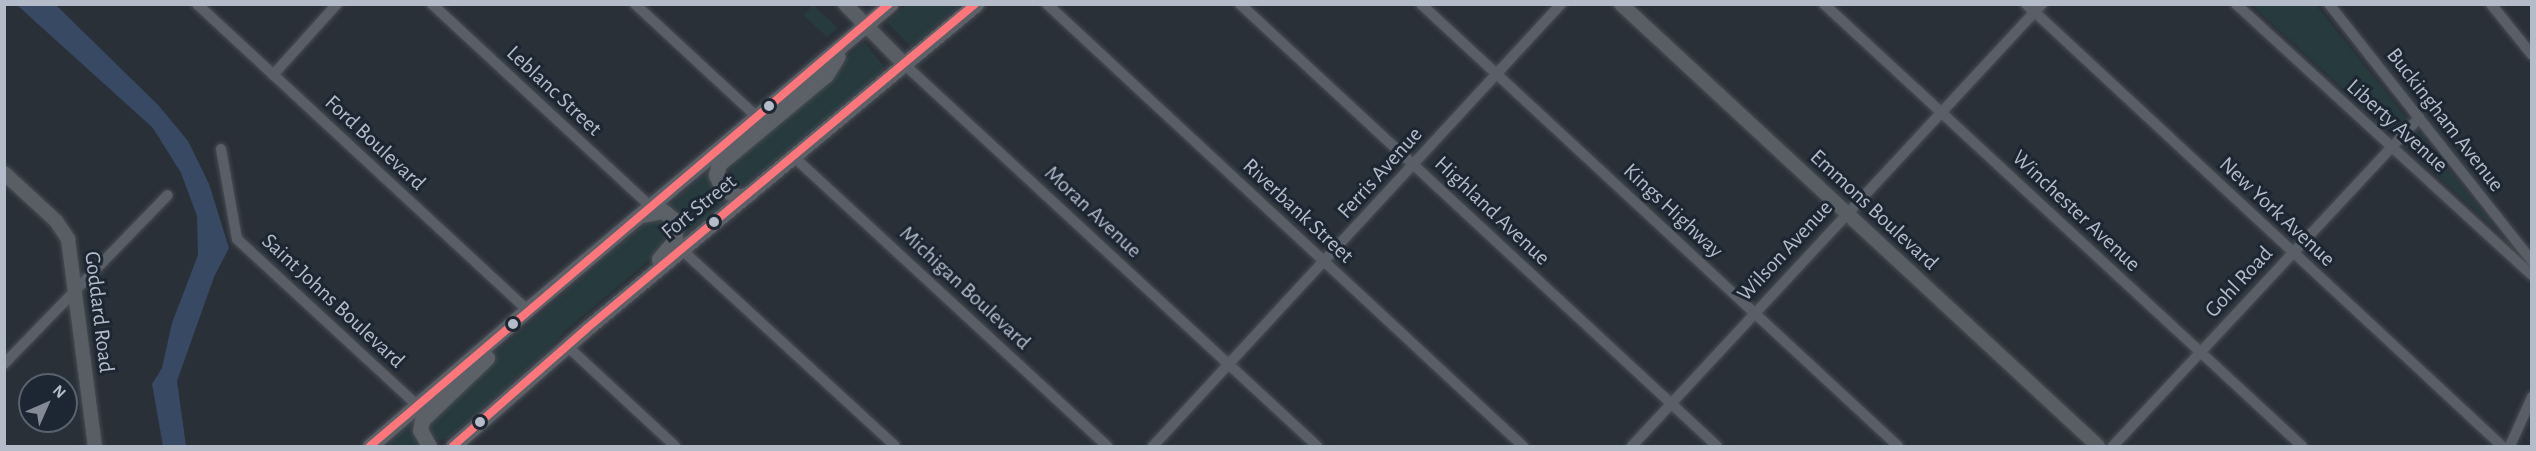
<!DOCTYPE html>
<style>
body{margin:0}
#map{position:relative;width:2536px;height:451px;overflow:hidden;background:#2a3038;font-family:"Alegreya Sans",sans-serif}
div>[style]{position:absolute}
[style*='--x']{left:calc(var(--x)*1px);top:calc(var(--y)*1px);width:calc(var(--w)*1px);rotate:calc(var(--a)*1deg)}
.green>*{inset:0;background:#273a3e;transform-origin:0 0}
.water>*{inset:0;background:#384963}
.roads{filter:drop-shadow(0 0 2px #484c53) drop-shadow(0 0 2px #484c53)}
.street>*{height:10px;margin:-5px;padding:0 5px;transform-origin:5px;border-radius:5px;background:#5a5e66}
.secondary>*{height:14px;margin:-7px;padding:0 7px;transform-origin:7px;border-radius:7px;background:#595d64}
.primary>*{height:15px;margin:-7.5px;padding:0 7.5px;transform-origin:7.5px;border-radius:7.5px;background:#5c6168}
.bus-1>*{height:8px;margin:-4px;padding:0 4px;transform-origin:4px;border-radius:4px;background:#fc767b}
.dots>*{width:16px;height:16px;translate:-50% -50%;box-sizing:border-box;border:3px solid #1d2633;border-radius:50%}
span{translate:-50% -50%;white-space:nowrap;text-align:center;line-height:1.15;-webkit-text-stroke:6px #1d2633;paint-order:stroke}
.street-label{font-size:22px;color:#b4bcc9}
.frame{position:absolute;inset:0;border:6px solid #b4bcc9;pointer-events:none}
.north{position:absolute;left:18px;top:373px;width:60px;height:60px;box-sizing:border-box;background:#1d2633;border:2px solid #59626f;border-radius:50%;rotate:45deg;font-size:16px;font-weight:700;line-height:24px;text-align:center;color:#b4bcc9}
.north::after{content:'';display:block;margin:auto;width:21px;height:27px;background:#848b96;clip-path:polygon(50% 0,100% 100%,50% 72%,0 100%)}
</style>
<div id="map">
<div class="green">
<div style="clip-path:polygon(907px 4px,960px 4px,960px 5px,911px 46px,887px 22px)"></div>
<div style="left:813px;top:5px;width:33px;height:14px;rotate:43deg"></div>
<div style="clip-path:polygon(2252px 5px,2316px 5px,2495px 227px,2494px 228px)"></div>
<div style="clip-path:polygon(864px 42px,886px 69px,747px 185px,736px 186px,730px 176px,733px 162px)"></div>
<div style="clip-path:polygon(712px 168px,729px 200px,684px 238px,679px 217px,668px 205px)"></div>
<div style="clip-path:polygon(659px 219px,667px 232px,658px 253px,566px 330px,543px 355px,449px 438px,440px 440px,431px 435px,430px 422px,479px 367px,649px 220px)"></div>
<div style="clip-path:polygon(412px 423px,420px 446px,386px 446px)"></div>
</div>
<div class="water">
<div style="clip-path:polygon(17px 5px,56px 5px,159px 106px,188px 141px,209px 184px,229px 248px,214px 277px,177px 381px,186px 446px,163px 446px,152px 384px,162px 368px,172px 323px,198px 255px,197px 216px,181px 173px,153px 128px)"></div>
</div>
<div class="roads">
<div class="street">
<div style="--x:197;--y:4;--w:450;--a:42.8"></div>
<div style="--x:432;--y:4;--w:297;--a:42.8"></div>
<div style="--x:635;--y:4;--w:168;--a:42.8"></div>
<div style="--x:1047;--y:4;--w:650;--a:42.88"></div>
<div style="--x:1240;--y:4;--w:650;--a:42.82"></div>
<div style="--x:1421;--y:4;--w:650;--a:42.82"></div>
<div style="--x:1824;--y:4;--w:651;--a:42.76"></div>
<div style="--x:2026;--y:4;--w:650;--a:42.88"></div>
<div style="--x:2236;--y:4;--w:401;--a:42.5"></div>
<div style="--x:2329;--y:4;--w:328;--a:51.7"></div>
<div style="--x:2491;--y:4;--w:65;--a:51.2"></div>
<div style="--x:905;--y:65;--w:561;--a:42.76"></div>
<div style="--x:273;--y:75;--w:96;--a:-48"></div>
<div style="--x:221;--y:149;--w:91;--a:79.9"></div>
<div style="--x:237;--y:239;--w:245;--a:42.7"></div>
<div style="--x:795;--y:158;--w:425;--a:42.7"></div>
<div style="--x:682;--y:250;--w:289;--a:42.6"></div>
<div style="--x:567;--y:346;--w:147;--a:42.8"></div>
<div style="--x:4;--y:364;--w:235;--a:-45.9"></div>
<div style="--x:1153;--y:446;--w:602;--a:-47.29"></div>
<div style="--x:1632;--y:446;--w:603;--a:-47.15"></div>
<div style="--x:2113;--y:446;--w:449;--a:-47"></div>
<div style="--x:2510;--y:446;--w:54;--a:-65.8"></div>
</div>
<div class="secondary">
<div style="--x:845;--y:4;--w:86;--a:45.5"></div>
<div style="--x:1621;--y:4;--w:650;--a:42.82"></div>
<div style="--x:4;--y:173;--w:71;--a:42.7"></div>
<div style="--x:56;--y:221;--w:22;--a:56"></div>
<div style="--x:68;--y:239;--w:209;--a:82.6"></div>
</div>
<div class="primary">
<div style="--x:750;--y:193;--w:12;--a:160"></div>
<div style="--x:739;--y:197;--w:18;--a:-153"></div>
<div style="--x:723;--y:189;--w:16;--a:-117"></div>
<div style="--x:716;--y:175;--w:11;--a:-75"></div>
<div style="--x:719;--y:164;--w:139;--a:-39.8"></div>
<div style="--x:826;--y:75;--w:22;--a:-58"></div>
<div style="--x:642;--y:215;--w:21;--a:-11"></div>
<div style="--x:663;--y:211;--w:14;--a:39"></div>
<div style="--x:674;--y:220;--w:20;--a:87"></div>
<div style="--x:675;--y:240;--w:25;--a:130"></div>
<div style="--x:370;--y:446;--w:208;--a:-40.9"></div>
<div style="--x:527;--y:310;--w:475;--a:-40.1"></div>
<div style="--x:429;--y:446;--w:18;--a:-119"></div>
<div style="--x:420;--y:430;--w:10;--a:-79"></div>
<div style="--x:422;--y:420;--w:90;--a:-43.6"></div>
<div style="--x:453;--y:446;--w:177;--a:-41.3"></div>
<div style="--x:586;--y:329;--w:508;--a:-39.81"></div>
</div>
</div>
<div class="bus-1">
<div style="--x:370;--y:446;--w:682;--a:-40.42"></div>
<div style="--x:453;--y:446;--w:177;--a:-41.3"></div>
<div style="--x:586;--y:329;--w:507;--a:-39.88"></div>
</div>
<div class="dots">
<div style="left:769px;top:106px;background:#b4bcc9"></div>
<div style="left:714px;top:222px;background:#b4bcc9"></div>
<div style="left:513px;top:324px;background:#b4bcc9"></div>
<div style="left:480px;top:422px;background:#b4bcc9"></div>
</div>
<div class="street-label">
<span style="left:554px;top:91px;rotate:43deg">Leblanc Street</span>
<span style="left:2445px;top:120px;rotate:52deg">Buckingham Avenue</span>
<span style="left:2397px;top:126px;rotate:42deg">Liberty Avenue</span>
<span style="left:375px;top:143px;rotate:43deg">Ford Boulevard</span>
<span style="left:1380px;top:173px;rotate:-48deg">Ferris Avenue</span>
<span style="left:699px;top:207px;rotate:-39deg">Fort Street</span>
<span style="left:1874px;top:210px;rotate:43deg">Emmons Boulevard</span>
<span style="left:1298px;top:211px;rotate:43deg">Riverbank Street</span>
<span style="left:1492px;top:211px;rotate:43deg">Highland Avenue</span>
<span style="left:1673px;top:211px;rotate:43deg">Kings Highway</span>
<span style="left:2076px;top:211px;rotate:43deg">Winchester Avenue</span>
<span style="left:1093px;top:212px;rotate:43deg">Moran Avenue</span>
<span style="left:2277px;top:212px;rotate:43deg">New York Avenue</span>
<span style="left:1785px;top:251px;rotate:-47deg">Wilson Avenue</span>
<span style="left:2239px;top:282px;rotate:-47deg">Gohl Road</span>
<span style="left:965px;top:288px;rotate:43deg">Michigan Boulevard</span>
<span style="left:333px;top:301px;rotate:43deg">Saint Johns Boulevard</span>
<span style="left:99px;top:312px;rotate:83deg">Goddard Road</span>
</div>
<div class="frame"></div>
<div class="north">N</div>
</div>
